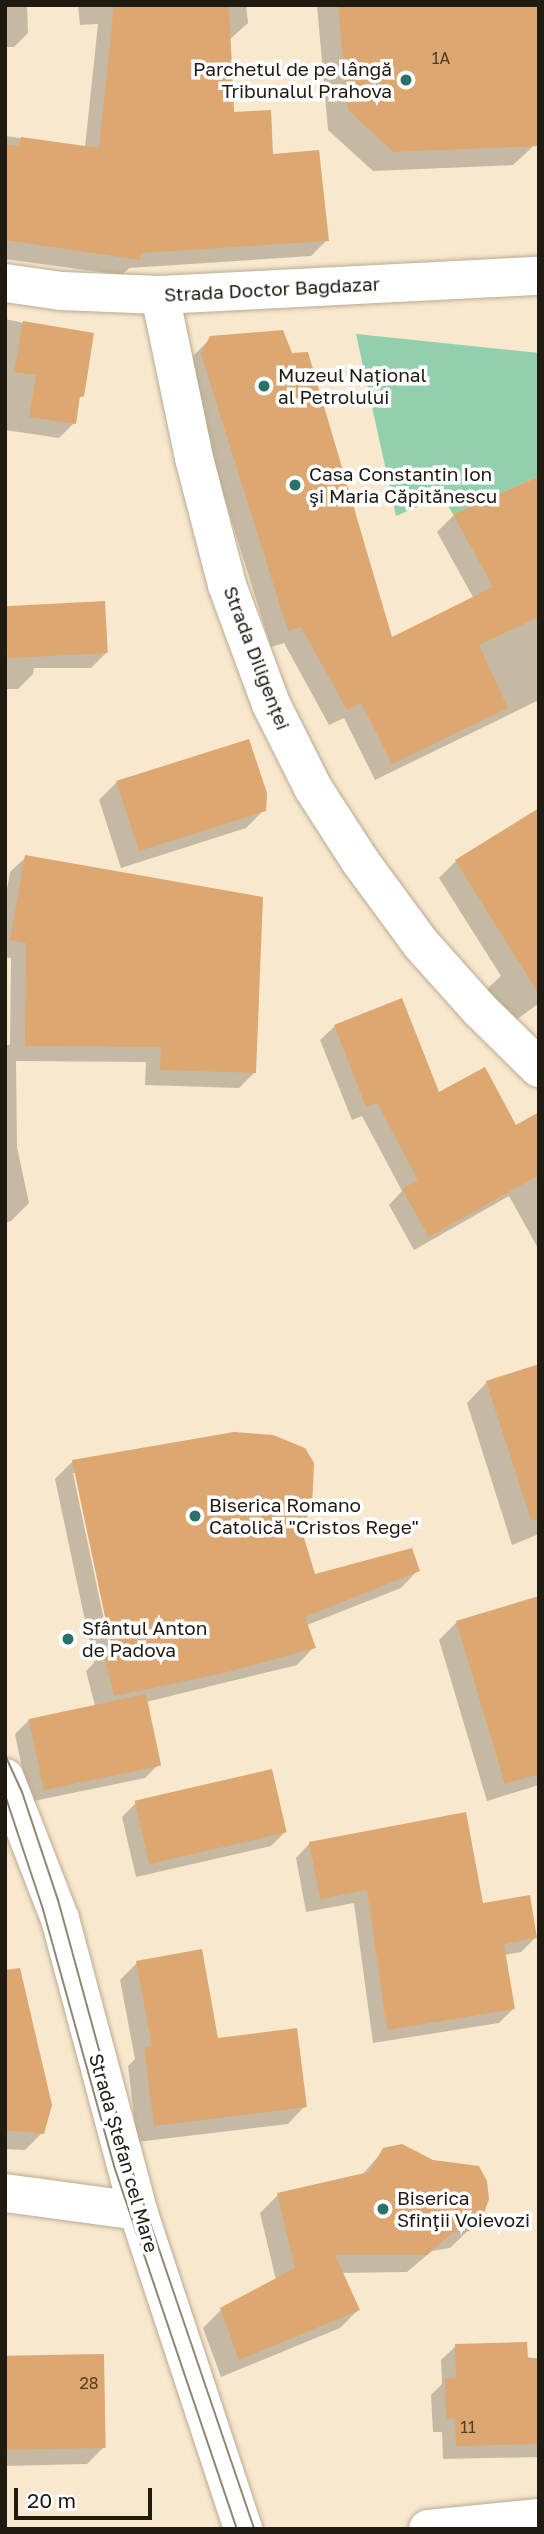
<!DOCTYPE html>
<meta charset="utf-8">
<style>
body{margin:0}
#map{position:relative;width:544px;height:2534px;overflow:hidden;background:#f8e8ce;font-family:"Golos Text",sans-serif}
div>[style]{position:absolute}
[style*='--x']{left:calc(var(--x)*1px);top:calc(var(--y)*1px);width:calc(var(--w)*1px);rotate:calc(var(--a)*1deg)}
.green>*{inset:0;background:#91cfad}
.shadow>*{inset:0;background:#0003}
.building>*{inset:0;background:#dda771;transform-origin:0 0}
.roads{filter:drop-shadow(0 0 2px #baab91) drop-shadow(0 0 2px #baab91)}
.minor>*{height:38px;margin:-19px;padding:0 19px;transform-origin:19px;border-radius:19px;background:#fff}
.major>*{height:38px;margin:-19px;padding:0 19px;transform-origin:19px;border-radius:19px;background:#fff}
.tram>*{height:2px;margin:-1px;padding:0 1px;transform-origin:1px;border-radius:1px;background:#908673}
.dots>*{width:19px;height:19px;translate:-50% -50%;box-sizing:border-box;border:4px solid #fff;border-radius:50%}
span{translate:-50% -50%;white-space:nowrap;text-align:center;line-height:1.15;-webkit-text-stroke:7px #fff;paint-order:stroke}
.number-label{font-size:16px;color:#4f3e29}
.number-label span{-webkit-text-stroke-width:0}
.poi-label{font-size:19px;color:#201b11}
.right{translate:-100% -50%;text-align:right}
.left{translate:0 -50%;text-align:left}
.street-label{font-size:19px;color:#201b11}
.frame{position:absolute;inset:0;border:7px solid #201b11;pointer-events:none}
.scale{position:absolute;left:14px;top:2488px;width:138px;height:32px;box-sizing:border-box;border:4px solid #201b11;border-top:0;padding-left:9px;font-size:21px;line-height:24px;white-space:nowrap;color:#201b11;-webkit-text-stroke:5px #fff;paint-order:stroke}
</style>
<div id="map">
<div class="green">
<div style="clip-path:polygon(356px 334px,539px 353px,539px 476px,453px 514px,442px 496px,396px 516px)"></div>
</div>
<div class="shadow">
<div style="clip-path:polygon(5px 5px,27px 5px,28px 33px,14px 47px,5px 47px)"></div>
<div style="clip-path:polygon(78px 5px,246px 5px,248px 23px,229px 40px,233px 114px,272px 155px,327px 240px,311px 256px,129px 268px,122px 275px,5px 259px,5px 136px,85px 147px,98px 24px,80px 25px)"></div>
<div style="clip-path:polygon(317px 5px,539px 5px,539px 141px,513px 165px,373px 171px,328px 130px)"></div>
<div style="clip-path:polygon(5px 319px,92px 337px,82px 396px,78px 400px,74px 423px,59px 438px,5px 430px)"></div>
<div style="clip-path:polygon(211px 338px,391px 639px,474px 599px,437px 532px,454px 515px,539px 478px,539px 700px,375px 780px,344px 718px,329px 725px,284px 643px,271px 647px,185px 372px,194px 355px)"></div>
<div style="clip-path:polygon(5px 606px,106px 653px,91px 668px,34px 668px,33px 674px,18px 689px,5px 689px)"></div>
<div style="clip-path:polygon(117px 782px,264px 810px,246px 828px,121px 868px,99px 800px)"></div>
<div style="clip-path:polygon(539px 810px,539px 1003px,512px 1023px,487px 989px,501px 976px,439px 878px,456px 861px)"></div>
<div style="clip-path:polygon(26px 857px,255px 1072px,239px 1088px,145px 1085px,146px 1062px,16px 1061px,17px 1147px,29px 1203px,11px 1221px,5px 1223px,5px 1045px,10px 1045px,11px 958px,5px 957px,5px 900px,10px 872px)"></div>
<div style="clip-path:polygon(335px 1026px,438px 1094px,515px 1127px,539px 1114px,539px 1250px,509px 1196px,414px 1250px,389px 1205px,402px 1191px,362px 1116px,352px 1120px,320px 1040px)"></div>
<div style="clip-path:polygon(539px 1366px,539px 1534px,512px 1545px,467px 1403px,487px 1382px)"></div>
<div style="clip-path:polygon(evenodd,73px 1461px,299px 1528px,313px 1576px,418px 1570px,401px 1588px,307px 1625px,314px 1647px,297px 1665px,146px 1702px,159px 1764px,145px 1778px,29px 1802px,15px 1734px,29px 1720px,95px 1706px,86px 1671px,94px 1663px,55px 1479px,73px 1461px,73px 1473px,76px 1473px,115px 1658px,112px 1658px,73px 1473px)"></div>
<div style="clip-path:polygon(539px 1611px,539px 1785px,487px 1801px,439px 1640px,457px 1622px)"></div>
<div style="clip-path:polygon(136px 1803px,285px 1832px,271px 1846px,136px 1877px,122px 1817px)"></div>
<div style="clip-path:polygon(310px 1843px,482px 1905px,535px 1938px,521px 1952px,504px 1955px,513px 2009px,499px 2023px,373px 2043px,354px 1903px,306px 1912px,296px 1858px)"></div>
<div style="clip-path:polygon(137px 1963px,217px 2040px,305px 2106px,288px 2124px,137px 2142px,128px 2066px,135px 2059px,120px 1980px)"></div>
<div style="clip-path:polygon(5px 1974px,42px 2133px,25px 2150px,5px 2149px)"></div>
<div style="clip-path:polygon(384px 2150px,481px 2218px,450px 2248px,432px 2251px,407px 2272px,341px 2273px,358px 2310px,340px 2328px,221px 2377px,203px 2328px,221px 2310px,276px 2280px,260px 2213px,278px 2195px,361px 2176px)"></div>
<div style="clip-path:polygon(456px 2346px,539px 2359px,539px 2457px,443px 2459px,442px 2432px,433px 2432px,431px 2395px,442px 2384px,441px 2360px)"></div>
<div style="clip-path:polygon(5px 2358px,104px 2447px,87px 2464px,5px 2466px)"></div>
</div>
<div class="building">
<div style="clip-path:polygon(114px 5px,229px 5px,234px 112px,271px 110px,273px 154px,319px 150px,329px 241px,141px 253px,140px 260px,5px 240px,5px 144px,19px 146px,21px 137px,99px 148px)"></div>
<div style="clip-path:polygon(338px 5px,539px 5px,539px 146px,393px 152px,348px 110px)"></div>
<div style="clip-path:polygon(23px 321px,94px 333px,84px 397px,80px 396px,76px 424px,29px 417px,36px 375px,14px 372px)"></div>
<div style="clip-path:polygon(283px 330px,292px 353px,308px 352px,392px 637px,493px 587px,453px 514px,539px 476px,539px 617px,479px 645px,508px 708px,392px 764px,361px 703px,347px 710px,301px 627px,288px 631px,201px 354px,210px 336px)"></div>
<div style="left:105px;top:601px;width:52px;height:100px;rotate:87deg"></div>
<div style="clip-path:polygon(249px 739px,267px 793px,266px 811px,139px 851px,116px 781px)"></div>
<div style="clip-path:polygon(539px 808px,539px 994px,455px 860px)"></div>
<div style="clip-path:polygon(25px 855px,263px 897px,256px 1073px,160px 1070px,161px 1047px,25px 1046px,26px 943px,10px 940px)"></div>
<div style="clip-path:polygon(402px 998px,439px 1092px,485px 1067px,516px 1125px,539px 1112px,539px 1175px,429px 1237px,402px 1189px,418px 1180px,377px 1103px,366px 1107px,334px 1025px)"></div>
<div style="clip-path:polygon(539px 1364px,539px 1519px,531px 1520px,486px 1381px)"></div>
<div style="clip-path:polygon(234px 1432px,273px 1435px,305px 1448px,314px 1463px,312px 1507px,301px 1528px,315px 1574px,412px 1548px,420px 1571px,305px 1617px,316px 1648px,224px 1673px,114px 1696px,103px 1652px,112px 1650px,72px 1460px)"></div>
<div style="clip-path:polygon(539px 1596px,539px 1774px,505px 1784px,456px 1621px)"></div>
<div style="left:146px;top:1694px;width:73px;height:120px;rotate:78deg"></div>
<div style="left:272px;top:1769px;width:65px;height:141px;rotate:77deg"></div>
<div style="clip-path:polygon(466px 1812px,483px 1903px,530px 1895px,537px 1938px,504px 1944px,515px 2009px,387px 2030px,367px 1890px,320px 1899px,309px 1842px)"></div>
<div style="clip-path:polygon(202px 1949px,218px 2038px,297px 2028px,307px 2107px,154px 2126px,144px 2047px,152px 2046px,136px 1961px)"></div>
<div style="clip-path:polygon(20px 1968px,52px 2105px,44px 2134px,5px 2130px,5px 1970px)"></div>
<div style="clip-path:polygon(402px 2144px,433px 2160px,479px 2166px,487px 2181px,489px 2199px,482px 2219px,470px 2231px,452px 2233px,427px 2255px,335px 2255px,360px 2310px,239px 2360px,220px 2308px,295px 2268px,277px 2193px,369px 2172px,383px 2148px)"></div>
<div style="clip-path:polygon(527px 2342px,528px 2358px,539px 2358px,539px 2444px,456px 2446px,455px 2418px,446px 2419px,445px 2379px,456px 2378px,455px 2344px)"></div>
<div style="left:104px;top:2354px;width:94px;height:99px;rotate:89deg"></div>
</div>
<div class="roads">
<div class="minor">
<div style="--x:5;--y:283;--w:57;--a:8.1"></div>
<div style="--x:61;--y:291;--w:99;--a:2.3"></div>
<div style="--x:160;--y:295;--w:379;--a:-2.9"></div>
<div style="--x:160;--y:295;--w:167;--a:78.2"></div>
<div style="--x:194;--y:458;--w:131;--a:75.4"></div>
<div style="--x:227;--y:585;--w:127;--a:69.7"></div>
<div style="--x:271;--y:704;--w:94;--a:63.4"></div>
<div style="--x:313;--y:788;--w:87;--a:57.2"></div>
<div style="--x:360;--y:861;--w:103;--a:53.7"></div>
<div style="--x:421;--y:944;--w:89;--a:48.2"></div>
<div style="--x:480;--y:1010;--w:83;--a:44.5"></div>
<div style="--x:5;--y:2193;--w:134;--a:7.7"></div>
<div style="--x:428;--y:2529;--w:112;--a:-5.7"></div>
</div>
<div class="major">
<div style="--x:5;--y:1778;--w:151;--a:68.7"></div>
<div style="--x:60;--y:1919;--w:302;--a:75"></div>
<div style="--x:138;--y:2211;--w:335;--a:71.7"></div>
</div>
</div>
<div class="tram">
<div style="--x:5;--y:1755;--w:41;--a:65.3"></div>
<div style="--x:22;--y:1792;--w:114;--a:71.6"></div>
<div style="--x:58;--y:1900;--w:274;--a:74.7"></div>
<div style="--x:130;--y:2164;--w:385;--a:71.2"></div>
<div style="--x:5;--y:1795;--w:117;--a:71.6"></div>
<div style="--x:42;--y:1906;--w:273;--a:74.5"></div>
<div style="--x:115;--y:2169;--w:380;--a:71.3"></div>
</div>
<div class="dots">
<div style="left:406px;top:80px;background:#2a7168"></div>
<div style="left:264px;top:386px;background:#2a7168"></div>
<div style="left:295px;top:485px;background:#2a7168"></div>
<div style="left:195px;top:1516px;background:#2a7168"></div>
<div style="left:68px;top:1639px;background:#2a7168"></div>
<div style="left:383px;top:2209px;background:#2a7168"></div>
</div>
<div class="number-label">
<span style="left:441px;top:58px">1A</span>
<span style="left:89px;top:2383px">28</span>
<span style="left:468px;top:2427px">11</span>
</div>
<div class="poi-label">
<span class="right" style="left:392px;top:80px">Parchetul de pe lângă<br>Tribunalul Prahova</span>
<span class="left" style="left:278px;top:386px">Muzeul Național<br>al Petrolului</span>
<span class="left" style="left:309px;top:485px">Casa Constantin Ion<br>şi Maria Căpitănescu</span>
<span class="left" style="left:209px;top:1516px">Biserica Romano<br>Catolică "Cristos Rege"</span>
<span class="left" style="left:82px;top:1639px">Sfântul Anton<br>de Padova</span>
<span class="left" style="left:397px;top:2209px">Biserica<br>Sfinţii Voievozi</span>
</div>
<div class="street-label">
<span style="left:272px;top:289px;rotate:-3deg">Strada Doctor Bagdazar</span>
<span style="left:257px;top:658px;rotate:69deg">Strada Diligenței</span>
<span style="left:124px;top:2153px;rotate:74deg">Strada Ștefan cel Mare</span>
</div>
<div class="frame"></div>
<div class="scale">20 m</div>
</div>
